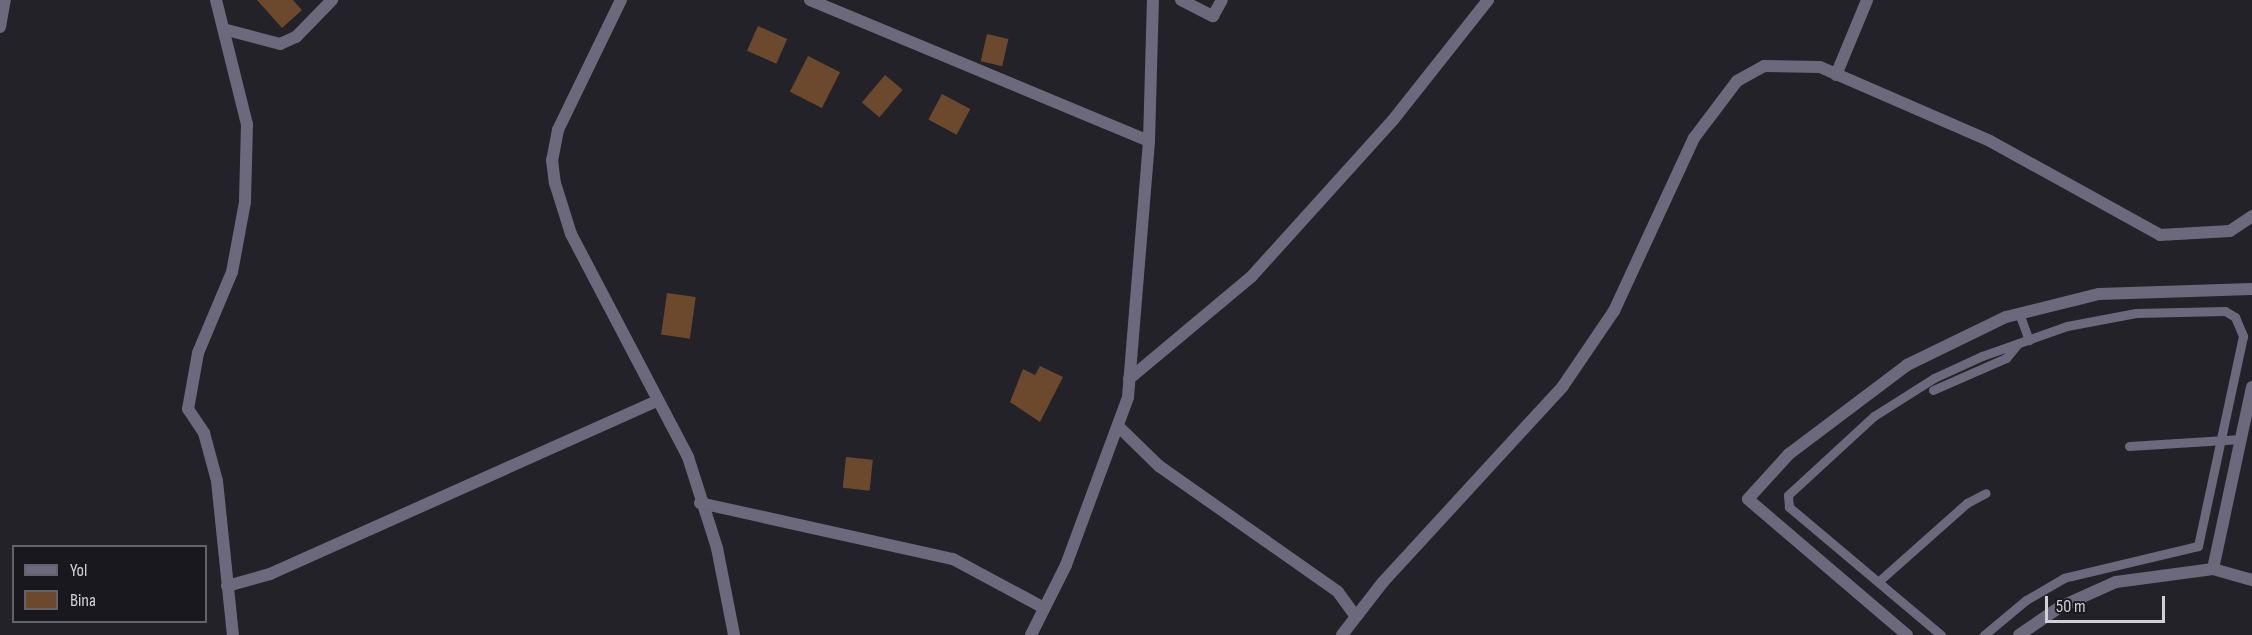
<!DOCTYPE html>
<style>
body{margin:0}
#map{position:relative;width:2252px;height:635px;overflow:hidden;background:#222228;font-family:"Sofia Sans Condensed",sans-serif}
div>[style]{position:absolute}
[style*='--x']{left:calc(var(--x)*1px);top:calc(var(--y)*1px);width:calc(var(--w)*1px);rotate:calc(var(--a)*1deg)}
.building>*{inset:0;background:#6c492d;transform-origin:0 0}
.lane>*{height:9px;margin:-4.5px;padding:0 4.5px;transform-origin:4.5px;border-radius:4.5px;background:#6b697b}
.street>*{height:12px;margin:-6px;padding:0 6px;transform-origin:6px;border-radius:6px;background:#6b697b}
span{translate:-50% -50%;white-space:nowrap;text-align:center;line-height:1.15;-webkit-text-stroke:4.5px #19181e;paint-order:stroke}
.legend{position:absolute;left:12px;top:545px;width:195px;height:78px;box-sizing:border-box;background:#19181e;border:2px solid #636267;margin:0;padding:8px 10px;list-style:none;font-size:18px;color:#d1d1d5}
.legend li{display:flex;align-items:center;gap:12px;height:30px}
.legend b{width:30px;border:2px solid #636267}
.scale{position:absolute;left:2045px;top:596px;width:120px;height:27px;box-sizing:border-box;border:3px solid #d1d1d5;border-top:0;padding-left:8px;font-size:18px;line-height:21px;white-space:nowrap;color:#d1d1d5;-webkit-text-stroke:4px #19181e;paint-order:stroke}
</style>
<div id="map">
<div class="building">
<div style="clip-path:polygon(257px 0,293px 0,302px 10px,282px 28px)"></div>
<div style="left:758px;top:26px;width:32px;height:27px;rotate:24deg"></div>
<div style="left:987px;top:34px;width:22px;height:28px;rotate:13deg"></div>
<div style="left:808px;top:56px;width:36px;height:40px;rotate:27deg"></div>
<div style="left:885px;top:75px;width:23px;height:36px;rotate:40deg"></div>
<div style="left:942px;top:94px;width:32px;height:29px;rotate:28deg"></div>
<div style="left:667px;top:293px;width:29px;height:42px;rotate:8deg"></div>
<div style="clip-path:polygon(1040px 366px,1063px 377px,1040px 422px,1010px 402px,1023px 369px,1035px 375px)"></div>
<div style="left:846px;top:457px;width:27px;height:31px;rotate:6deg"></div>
</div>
<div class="lane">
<div style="--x:2019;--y:313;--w:29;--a:70"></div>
<div style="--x:1933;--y:390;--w:80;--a:-23.7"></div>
<div style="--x:2006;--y:358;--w:17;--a:-50"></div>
<div style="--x:2129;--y:446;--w:112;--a:-3.6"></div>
<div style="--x:1879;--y:581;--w:118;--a:-41.6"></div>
<div style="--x:1967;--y:503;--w:21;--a:-28"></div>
<div style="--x:1941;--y:635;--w:199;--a:-139.9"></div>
<div style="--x:1789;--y:507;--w:12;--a:-95"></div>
<div style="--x:1788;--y:495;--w:117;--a:-42.6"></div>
<div style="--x:1874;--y:416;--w:71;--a:-32.3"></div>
<div style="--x:1934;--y:378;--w:53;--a:-24.6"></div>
<div style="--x:1982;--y:356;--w:90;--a:-19.4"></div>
<div style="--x:2067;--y:326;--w:70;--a:-10.7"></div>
<div style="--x:2136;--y:313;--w:89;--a:-1.3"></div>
<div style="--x:2225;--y:311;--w:12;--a:31"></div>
<div style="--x:2235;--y:317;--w:21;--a:67"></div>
<div style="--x:2243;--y:336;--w:215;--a:102.1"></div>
<div style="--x:2198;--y:546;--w:138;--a:166.6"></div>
<div style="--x:2064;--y:578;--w:44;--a:149.9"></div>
<div style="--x:2026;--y:600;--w:55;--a:140.2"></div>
</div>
<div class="street">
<div style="--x:216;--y:0;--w:128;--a:76"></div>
<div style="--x:247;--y:124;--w:78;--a:91.5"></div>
<div style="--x:245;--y:202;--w:71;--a:100.5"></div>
<div style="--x:232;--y:272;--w:88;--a:112.8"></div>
<div style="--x:198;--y:353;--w:57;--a:100.1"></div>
<div style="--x:188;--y:409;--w:29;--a:56"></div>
<div style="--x:204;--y:433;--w:50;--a:74.8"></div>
<div style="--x:217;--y:481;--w:155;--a:84.1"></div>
<div style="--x:621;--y:0;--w:144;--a:115.9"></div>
<div style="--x:558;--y:130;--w:31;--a:101"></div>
<div style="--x:552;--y:160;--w:23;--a:83"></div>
<div style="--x:555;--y:183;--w:53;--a:72.6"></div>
<div style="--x:571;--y:234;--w:252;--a:62.3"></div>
<div style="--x:688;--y:457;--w:96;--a:72.3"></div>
<div style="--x:717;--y:548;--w:89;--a:78.9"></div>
<div style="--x:810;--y:0;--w:367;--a:22.6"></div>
<div style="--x:1181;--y:0;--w:36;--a:27"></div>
<div style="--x:1213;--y:16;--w:18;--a:-61"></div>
<div style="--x:0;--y:27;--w:27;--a:-80"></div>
<div style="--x:227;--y:30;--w:55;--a:14.8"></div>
<div style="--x:280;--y:44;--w:17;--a:-24"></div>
<div style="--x:296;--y:37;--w:52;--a:-45.8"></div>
<div style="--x:1836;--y:75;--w:81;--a:-67.5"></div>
<div style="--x:1129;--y:379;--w:160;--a:-39.9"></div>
<div style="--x:1252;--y:276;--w:210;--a:-47.9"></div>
<div style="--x:1393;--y:120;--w:153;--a:-51.6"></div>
<div style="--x:2252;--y:387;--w:186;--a:102.1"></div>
<div style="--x:2213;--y:569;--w:41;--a:15.8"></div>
<div style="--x:1119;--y:427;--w:56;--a:44.3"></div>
<div style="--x:1159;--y:466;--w:219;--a:35.1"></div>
<div style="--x:1338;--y:592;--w:29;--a:54"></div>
<div style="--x:700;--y:503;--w:259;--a:12.5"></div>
<div style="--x:953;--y:559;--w:103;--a:28.3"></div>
<div style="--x:227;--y:586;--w:45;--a:-15.6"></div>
<div style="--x:270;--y:574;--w:424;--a:-24.1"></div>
<div style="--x:1031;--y:635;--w:78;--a:-63.4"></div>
<div style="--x:1066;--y:565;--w:179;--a:-69.7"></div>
<div style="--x:1128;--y:397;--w:257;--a:-85.3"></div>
<div style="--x:1149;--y:141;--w:141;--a:-88.4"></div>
<div style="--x:1342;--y:635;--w:67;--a:-52.3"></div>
<div style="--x:1383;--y:582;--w:266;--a:-47.4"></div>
<div style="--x:1563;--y:386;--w:91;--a:-55.8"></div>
<div style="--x:1614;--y:311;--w:191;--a:-65.2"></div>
<div style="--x:1694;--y:138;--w:71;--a:-53"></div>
<div style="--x:1737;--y:81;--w:31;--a:-29"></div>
<div style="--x:1764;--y:66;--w:56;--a:1"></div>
<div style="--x:1820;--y:67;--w:185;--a:23.5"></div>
<div style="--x:1990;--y:141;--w:194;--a:28.9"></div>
<div style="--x:2160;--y:235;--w:70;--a:-3.3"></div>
<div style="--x:2230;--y:231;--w:27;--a:-34"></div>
<div style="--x:1907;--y:635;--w:209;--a:-139.5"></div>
<div style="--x:1748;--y:499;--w:61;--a:-47.7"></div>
<div style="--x:1789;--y:454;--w:148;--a:-37"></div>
<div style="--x:1907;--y:365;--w:110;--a:-25.9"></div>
<div style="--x:2006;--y:317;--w:96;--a:-13.9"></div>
<div style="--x:2099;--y:294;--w:153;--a:-1.9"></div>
<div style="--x:2019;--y:635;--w:50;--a:-34.3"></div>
<div style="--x:2060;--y:607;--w:61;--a:-24.1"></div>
<div style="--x:2116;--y:582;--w:98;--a:-7.6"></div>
</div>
<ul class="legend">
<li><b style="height:8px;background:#6b697b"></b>Yol</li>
<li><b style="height:16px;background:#6c492d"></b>Bina</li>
</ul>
<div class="scale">50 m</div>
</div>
